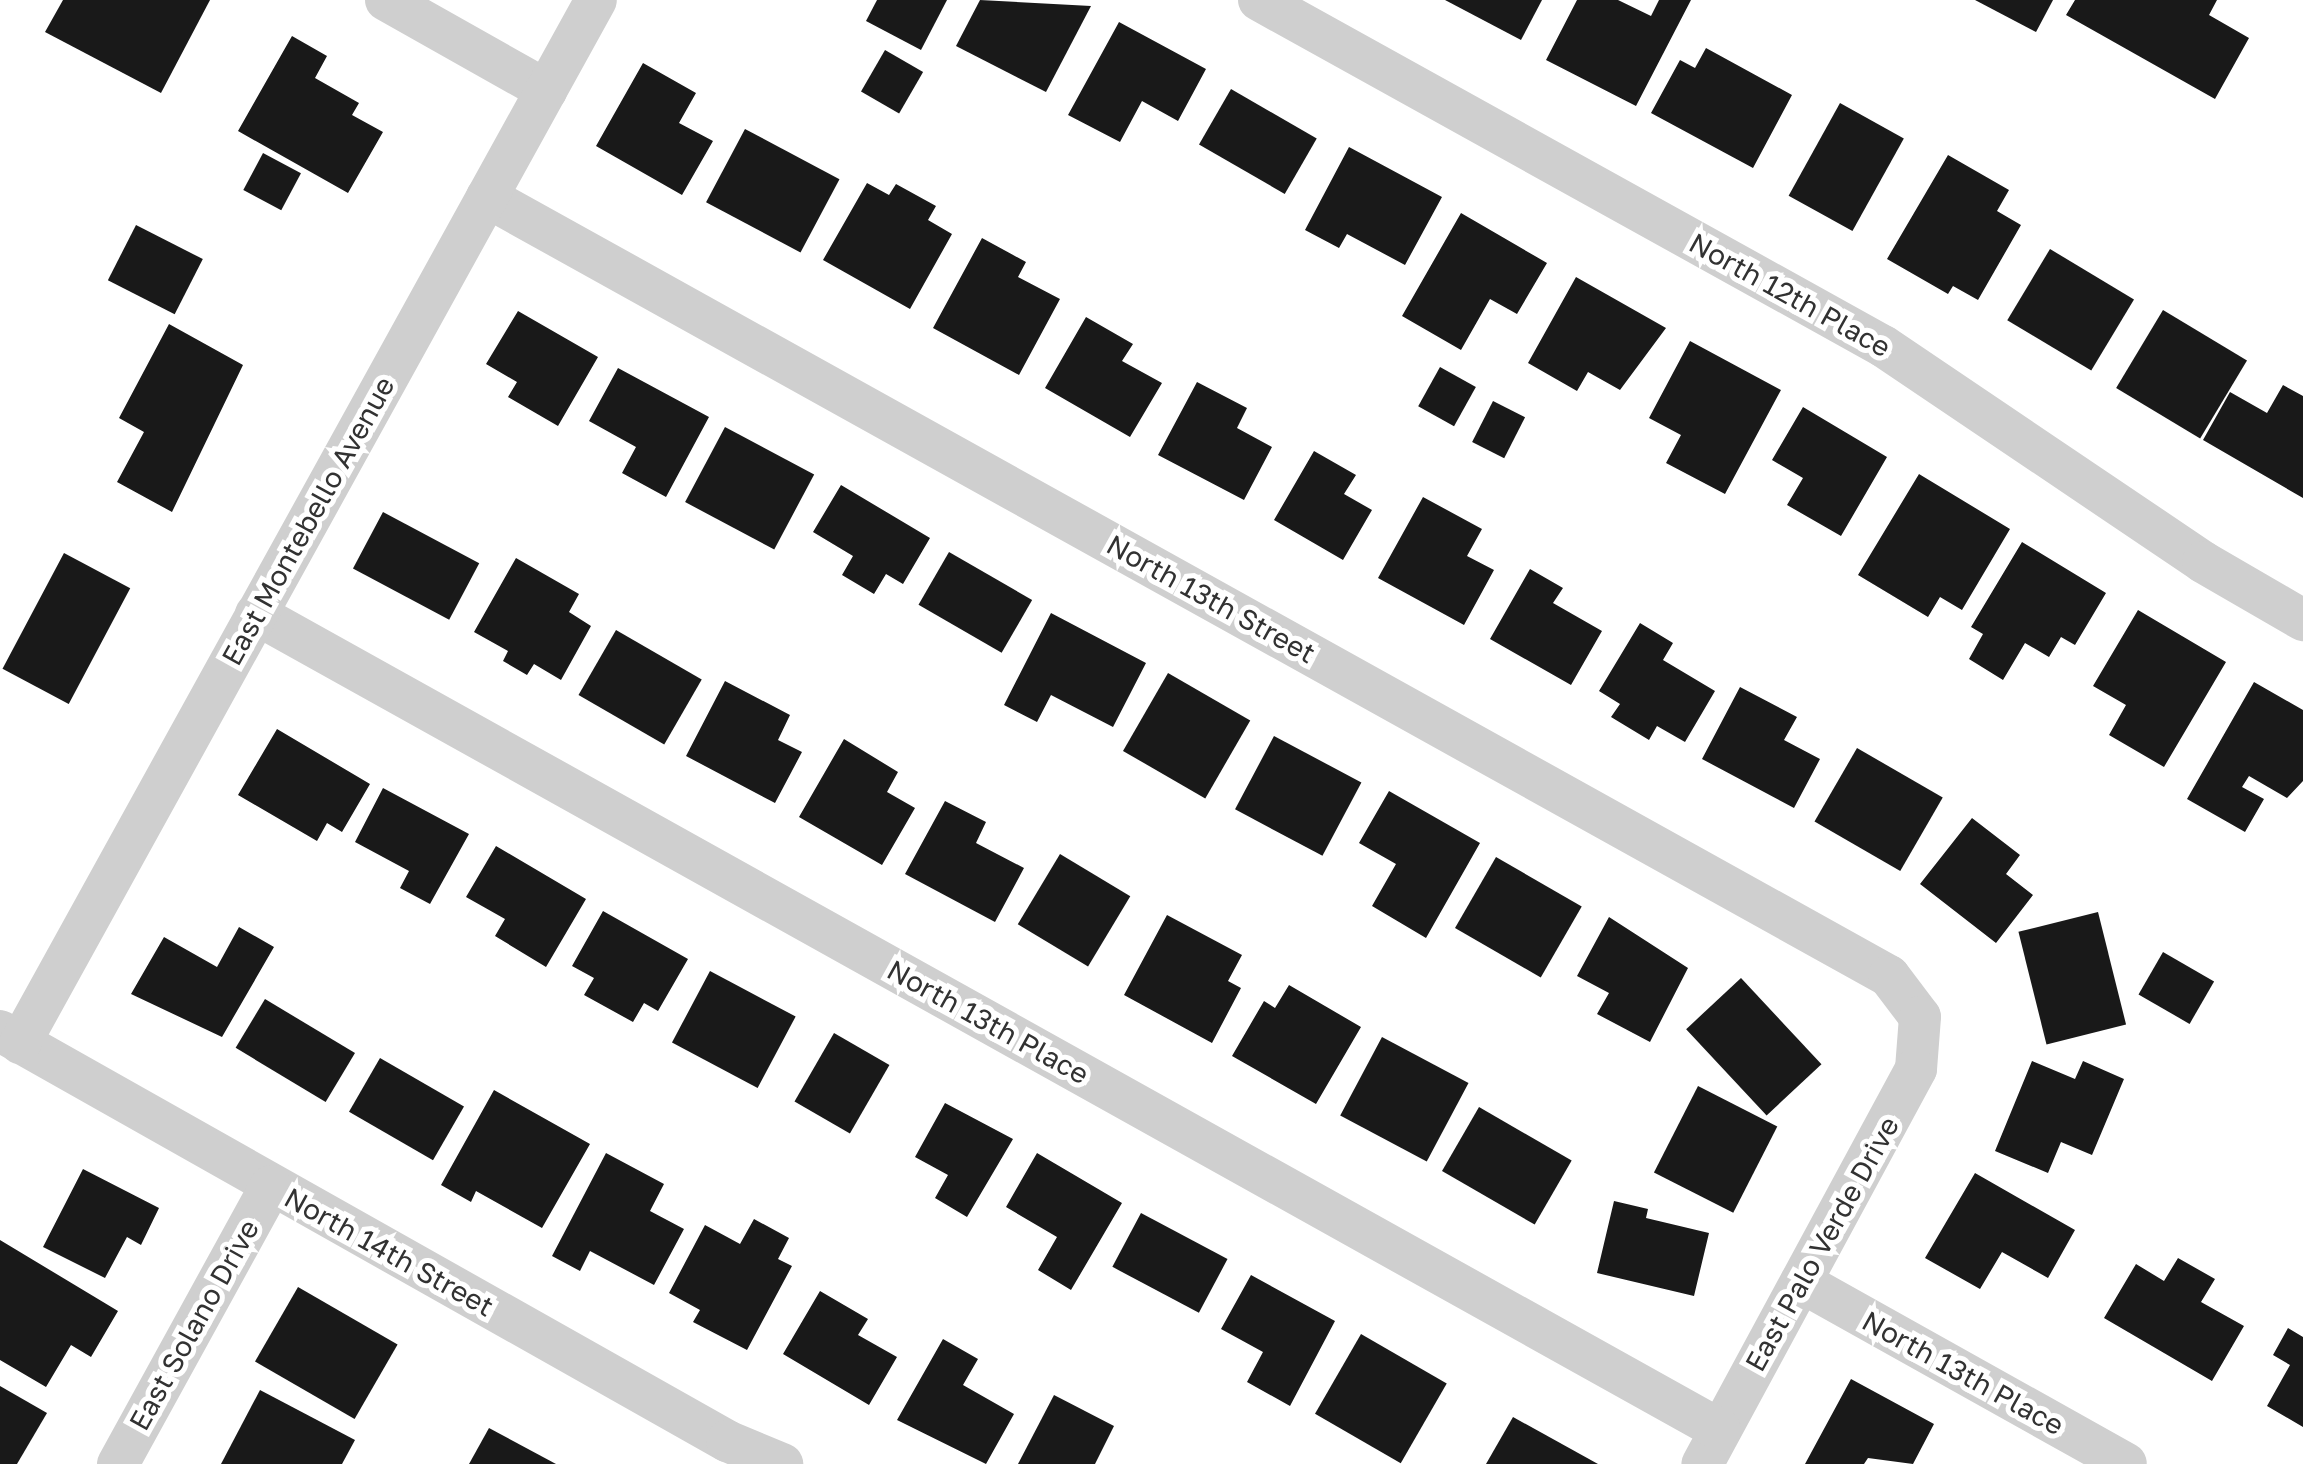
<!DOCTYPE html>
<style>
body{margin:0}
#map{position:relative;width:2303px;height:1464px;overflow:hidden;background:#fff;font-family:"Golos Text",sans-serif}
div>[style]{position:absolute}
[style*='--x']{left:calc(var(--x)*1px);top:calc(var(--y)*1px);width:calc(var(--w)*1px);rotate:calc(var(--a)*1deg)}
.building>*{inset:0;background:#191919;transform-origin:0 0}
.minor>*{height:42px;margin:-21px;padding:0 21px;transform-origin:21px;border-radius:21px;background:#cfcfcf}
span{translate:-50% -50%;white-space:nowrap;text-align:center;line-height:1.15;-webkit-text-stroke:10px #fff;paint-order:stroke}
.street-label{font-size:28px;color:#323232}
</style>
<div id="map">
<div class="building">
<div style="clip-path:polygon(63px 0,210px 0,161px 93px,45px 32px)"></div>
<div style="clip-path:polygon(877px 0,947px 0,921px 50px,866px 21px)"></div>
<div style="clip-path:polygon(980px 0,1091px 6px,1046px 92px,956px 46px)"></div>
<div style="clip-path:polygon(1445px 0,1542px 0,1521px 40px)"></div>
<div style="clip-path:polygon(1577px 0,1618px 0,1651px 16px,1659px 0,1691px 0,1636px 106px,1546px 60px)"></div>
<div style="clip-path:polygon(1975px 0,2053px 0,2036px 32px)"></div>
<div style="clip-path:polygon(2075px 0,2217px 0,2209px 15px,2249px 38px,2215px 99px,2066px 15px)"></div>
<div style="clip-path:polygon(1119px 22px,1206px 69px,1178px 121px,1142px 101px,1120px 142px,1068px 115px)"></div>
<div style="clip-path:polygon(292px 36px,327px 56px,315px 78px,359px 103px,352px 115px,383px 132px,348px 193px,238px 131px)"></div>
<div style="clip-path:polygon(1706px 48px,1792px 95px,1753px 168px,1651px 113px,1680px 60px,1695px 68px)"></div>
<div style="left:885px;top:50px;width:44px;height:48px;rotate:30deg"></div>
<div style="clip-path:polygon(643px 63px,696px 93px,679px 123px,713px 141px,682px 195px,596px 146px)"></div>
<div style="left:1231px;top:89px;width:99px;height:64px;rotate:30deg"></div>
<div style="left:1840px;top:103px;width:73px;height:106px;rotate:29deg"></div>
<div style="left:745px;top:129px;width:107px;height:83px;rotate:28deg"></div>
<div style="clip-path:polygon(1349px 147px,1442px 197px,1405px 265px,1347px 234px,1339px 248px,1305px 230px)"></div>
<div style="left:263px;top:153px;width:43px;height:42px;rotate:28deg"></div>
<div style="clip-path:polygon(1948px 155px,2009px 190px,1997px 211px,2021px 225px,1978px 300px,1953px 286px,1948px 294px,1887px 259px)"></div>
<div style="clip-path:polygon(867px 183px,889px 195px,896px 184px,936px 206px,928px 220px,952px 234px,910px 309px,823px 260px)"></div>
<div style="clip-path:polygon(1461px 213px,1547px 263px,1517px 314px,1490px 299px,1461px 350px,1402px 316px)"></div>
<div style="left:136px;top:225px;width:75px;height:62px;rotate:27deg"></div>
<div style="clip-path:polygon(982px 238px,1026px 262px,1018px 277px,1060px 299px,1019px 375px,933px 328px)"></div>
<div style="left:2050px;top:249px;width:98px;height:83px;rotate:31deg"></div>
<div style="clip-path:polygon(1576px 277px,1666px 328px,1620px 390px,1588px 372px,1577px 391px,1528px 363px)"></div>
<div style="left:2163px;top:310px;width:98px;height:91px;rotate:31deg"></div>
<div style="clip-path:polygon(518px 311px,598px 357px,558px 426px,508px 397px,517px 382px,486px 364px)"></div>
<div style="clip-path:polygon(1086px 317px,1133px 344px,1122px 361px,1162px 383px,1130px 437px,1045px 388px)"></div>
<div style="clip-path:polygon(169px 324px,243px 365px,172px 512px,117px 482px,144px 432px,119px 418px)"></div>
<div style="clip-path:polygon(1690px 341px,1781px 390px,1725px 494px,1666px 463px,1681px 435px,1649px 418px)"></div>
<div style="left:1440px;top:367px;width:41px;height:45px;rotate:29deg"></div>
<div style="clip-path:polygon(618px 368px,709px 417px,666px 497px,622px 473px,636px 447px,589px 421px)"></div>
<div style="clip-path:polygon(1197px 382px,1247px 408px,1237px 428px,1272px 447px,1244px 500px,1158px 455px)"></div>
<div style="clip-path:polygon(2283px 385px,2303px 396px,2303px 498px,2203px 440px,2230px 392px,2267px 413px)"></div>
<div style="left:1493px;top:401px;width:36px;height:46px;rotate:27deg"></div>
<div style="clip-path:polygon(1803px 407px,1887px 457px,1841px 536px,1787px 505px,1803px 478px,1772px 460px)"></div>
<div style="left:725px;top:427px;width:101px;height:85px;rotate:28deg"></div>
<div style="clip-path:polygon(1314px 451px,1356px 475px,1344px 494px,1372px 510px,1343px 560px,1274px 520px)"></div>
<div style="clip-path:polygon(1919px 474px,2010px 529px,1962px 610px,1940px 597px,1928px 617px,1858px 575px)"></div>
<div style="clip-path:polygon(841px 485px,930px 538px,903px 584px,886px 574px,874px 594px,842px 575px,853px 556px,813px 532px)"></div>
<div style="clip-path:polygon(1423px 497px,1482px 529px,1467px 556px,1494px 570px,1464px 625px,1378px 578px)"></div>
<div style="left:383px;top:512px;width:109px;height:64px;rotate:28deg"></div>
<div style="clip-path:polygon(2022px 542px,2106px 593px,2075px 645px,2061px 637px,2049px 657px,2025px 643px,2003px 680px,1969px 659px,1983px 634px,1971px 627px)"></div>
<div style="left:949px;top:552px;width:96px;height:61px;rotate:30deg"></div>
<div style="left:64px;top:553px;width:75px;height:131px;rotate:28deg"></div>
<div style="clip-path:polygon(516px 558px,579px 594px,569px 612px,591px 626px,561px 680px,534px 664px,527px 675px,503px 661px,508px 651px,474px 632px)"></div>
<div style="clip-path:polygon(1530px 569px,1563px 588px,1553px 603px,1602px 631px,1571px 685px,1490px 639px)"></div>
<div style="clip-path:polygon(2138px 610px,2226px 662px,2164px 767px,2109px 735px,2126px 705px,2093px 686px)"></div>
<div style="clip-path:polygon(1051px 613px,1146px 663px,1113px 727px,1051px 695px,1037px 722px,1004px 705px)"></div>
<div style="clip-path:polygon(1640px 623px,1673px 643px,1663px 660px,1715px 691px,1685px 742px,1657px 726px,1649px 740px,1611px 717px,1620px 704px,1599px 691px)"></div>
<div style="left:616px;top:630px;width:99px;height:75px;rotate:30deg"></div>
<div style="left:1168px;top:673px;width:95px;height:90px;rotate:30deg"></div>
<div style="clip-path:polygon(725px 681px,790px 715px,778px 740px,802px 752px,775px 803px,686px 756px)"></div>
<div style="clip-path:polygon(2254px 682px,2303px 710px,2303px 781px,2287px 798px,2249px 776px,2242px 787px,2264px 799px,2245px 832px,2187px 799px)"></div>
<div style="clip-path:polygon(1740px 687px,1797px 717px,1784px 740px,1820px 759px,1794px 808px,1702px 759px)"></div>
<div style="clip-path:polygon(277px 729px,370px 784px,342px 832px,327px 823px,317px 841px,238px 795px)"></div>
<div style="left:1274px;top:736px;width:99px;height:83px;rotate:28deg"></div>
<div style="clip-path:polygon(844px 739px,898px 772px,887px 792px,915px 808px,882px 865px,799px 817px)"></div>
<div style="left:1857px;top:748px;width:99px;height:85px;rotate:30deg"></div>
<div style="clip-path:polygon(383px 788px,469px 834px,430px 904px,400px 888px,409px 871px,355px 842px)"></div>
<div style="clip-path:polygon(1389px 791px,1480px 843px,1426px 938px,1372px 906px,1396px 864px,1359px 843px)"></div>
<div style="clip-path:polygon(945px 801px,986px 822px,976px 843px,1024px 868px,995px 922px,905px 874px)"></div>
<div style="clip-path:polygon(1972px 818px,2020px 855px,2006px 874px,2033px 895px,1996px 943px,1920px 884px)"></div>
<div style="clip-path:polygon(496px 846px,586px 899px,546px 967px,495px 936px,505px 919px,466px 897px)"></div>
<div style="left:1060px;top:854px;width:82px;height:82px;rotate:31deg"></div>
<div style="left:1496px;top:857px;width:99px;height:82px;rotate:30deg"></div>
<div style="clip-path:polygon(603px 911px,688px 959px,658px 1011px,644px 1003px,633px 1022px,584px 995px,594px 978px,572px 966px)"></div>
<div style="left:2098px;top:912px;width:116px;height:82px;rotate:76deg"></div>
<div style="clip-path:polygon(1167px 915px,1242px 955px,1228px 981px,1241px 988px,1212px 1043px,1124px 995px)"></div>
<div style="clip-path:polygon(1609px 917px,1688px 968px,1650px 1042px,1597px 1014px,1609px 993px,1577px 976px)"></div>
<div style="clip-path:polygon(239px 927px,274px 947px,222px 1037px,131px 994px,164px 937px,217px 967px)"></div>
<div style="left:2163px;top:952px;width:59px;height:49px;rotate:30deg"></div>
<div style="left:710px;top:971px;width:97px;height:81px;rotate:28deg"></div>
<div style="left:1741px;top:978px;width:118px;height:75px;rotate:47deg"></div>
<div style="clip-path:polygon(1289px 985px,1361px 1027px,1316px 1104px,1232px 1056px,1264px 1001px,1275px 1008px)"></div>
<div style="left:265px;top:999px;width:105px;height:57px;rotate:31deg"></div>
<div style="left:834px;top:1033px;width:64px;height:79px;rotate:30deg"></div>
<div style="left:1382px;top:1037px;width:98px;height:89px;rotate:28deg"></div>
<div style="left:380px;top:1058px;width:97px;height:62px;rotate:30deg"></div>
<div style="clip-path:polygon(2032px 1061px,2075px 1079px,2083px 1061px,2124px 1079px,2092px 1155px,2061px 1142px,2048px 1173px,1995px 1151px)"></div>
<div style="left:1698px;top:1086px;width:89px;height:97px;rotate:27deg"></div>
<div style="clip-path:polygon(494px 1090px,590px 1144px,542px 1228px,476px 1191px,471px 1202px,441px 1185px)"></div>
<div style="clip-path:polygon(945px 1103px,1013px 1139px,967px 1217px,935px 1198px,948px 1175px,915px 1157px)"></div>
<div style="left:1479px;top:1107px;width:107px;height:74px;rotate:30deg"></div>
<div style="clip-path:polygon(606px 1153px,664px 1184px,650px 1211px,684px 1229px,654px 1285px,590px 1251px,580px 1271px,552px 1256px)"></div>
<div style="clip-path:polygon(1037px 1153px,1122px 1203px,1071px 1290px,1038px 1270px,1057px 1237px,1006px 1207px)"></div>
<div style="clip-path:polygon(83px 1169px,159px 1208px,141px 1245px,127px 1237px,105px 1278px,43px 1247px)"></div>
<div style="clip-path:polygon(1975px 1173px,2075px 1230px,2048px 1278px,2002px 1252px,1980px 1289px,1925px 1258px)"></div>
<div style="clip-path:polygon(1614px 1201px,1648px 1209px,1646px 1218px,1709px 1233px,1694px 1296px,1597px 1273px)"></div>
<div style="left:1141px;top:1213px;width:98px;height:61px;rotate:28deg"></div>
<div style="clip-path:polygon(754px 1219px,789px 1238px,778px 1259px,792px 1266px,747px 1350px,693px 1322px,700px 1310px,669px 1293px,705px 1225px,740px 1244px)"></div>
<div style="clip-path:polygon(0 1240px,118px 1311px,91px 1357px,71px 1345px,46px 1387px,0 1360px)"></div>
<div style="clip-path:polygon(2178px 1258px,2215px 1279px,2201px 1302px,2244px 1326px,2212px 1381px,2104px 1318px,2136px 1264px,2164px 1281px)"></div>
<div style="clip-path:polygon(1251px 1275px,1335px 1321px,1290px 1406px,1247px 1382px,1263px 1352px,1221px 1329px)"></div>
<div style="left:298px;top:1287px;width:115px;height:86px;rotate:30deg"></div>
<div style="clip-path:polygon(820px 1291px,868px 1319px,858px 1335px,897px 1357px,869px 1405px,783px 1354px)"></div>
<div style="clip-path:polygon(2288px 1328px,2303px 1337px,2303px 1427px,2267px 1406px,2290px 1365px,2273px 1355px)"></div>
<div style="left:1361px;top:1334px;width:99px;height:92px;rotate:30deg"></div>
<div style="clip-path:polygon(943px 1339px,978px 1359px,963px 1385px,1014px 1414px,986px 1464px,897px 1420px)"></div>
<div style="clip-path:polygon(1851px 1379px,1934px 1424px,1913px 1464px,1868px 1458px,1864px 1464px,1805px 1464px)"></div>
<div style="clip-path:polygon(0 1386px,47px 1413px,17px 1464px,0 1464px)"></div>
<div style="clip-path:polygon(260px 1390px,355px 1440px,342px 1464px,221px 1464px)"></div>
<div style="clip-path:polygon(1054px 1395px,1114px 1426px,1095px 1464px,1018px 1464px)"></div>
<div style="clip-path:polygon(1513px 1417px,1598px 1464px,1486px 1464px)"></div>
<div style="clip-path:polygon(489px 1428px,556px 1464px,469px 1464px)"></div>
</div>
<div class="minor">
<div style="--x:386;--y:0;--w:184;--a:29.4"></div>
<div style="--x:1259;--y:0;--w:714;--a:29.01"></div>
<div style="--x:1883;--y:346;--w:386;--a:34"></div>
<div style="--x:2203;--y:562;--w:116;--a:30.1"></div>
<div style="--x:487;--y:197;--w:1604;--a:29.06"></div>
<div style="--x:1889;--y:976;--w:51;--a:52.9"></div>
<div style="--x:1920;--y:1017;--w:52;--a:94.4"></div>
<div style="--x:1916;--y:1069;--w:449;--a:118.4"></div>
<div style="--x:256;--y:614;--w:1676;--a:29.13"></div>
<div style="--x:0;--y:1031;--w:835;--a:29.42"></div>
<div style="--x:727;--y:1441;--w:60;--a:22.7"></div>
<div style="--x:20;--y:1043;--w:1191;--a:-61.09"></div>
<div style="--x:1801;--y:1282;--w:372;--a:29.2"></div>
<div style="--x:118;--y:1464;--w:317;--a:-61.2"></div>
</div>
<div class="street-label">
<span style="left:1790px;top:295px;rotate:29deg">North 12th Place</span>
<span style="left:308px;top:521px;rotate:-61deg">East Montebello Avenue</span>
<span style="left:1211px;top:599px;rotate:29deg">North 13th Street</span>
<span style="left:988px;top:1022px;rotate:29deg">North 13th Place</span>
<span style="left:1822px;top:1244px;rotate:-61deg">East Palo Verde Drive</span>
<span style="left:389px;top:1252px;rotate:29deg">North 14th Street</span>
<span style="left:194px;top:1325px;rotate:-61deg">East Solano Drive</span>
<span style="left:1963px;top:1373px;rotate:29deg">North 13th Place</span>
</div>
</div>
